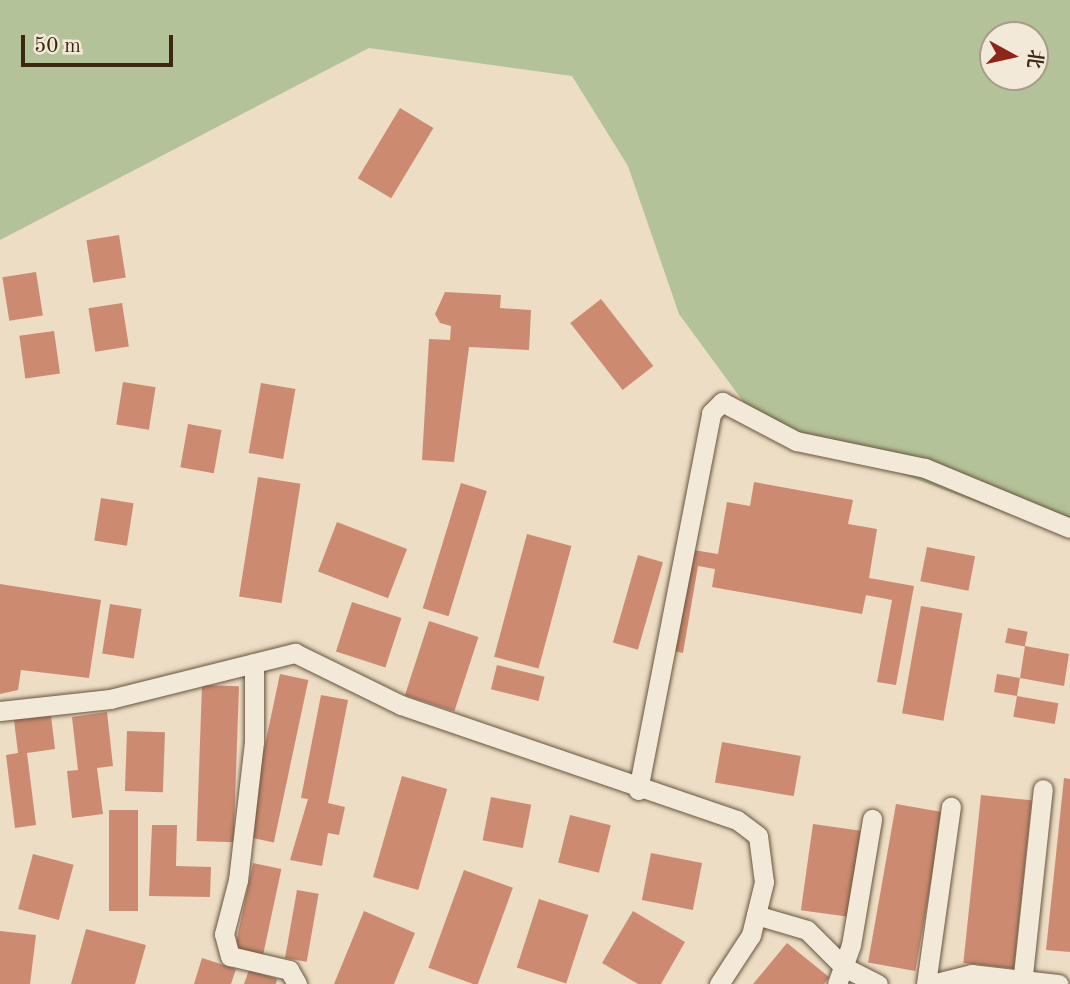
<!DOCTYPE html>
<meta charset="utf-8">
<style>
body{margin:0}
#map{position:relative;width:1070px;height:984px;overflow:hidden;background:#ecddc4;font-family:"Old Standard TT","Noto Serif SC",serif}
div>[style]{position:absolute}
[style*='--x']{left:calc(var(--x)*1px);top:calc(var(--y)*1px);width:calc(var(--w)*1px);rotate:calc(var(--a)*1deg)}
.green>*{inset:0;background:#b3c298}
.building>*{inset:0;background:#cc8b71;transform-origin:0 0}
.roads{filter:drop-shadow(0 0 2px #68553e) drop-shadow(0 0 2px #68553e)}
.minor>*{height:19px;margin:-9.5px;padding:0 9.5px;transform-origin:9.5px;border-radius:9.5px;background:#f3e9d9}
span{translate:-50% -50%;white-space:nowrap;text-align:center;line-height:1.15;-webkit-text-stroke:5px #f3e9d9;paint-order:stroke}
.north{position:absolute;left:979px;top:21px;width:70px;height:70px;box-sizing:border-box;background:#f3e9d9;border:2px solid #aa9c89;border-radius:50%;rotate:98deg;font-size:19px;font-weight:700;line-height:28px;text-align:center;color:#3c2811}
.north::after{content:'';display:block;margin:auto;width:24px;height:32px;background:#8f2418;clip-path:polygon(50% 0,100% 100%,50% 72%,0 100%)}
.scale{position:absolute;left:21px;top:35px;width:152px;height:32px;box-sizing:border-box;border:4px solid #3c2811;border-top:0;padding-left:9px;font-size:21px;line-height:24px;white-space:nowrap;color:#3c2811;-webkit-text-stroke:5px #f3e9d9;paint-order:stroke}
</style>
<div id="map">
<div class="green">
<div style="clip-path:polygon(evenodd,0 0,1070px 0,1070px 524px,1048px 529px,756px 419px,679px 314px,628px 166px,572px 76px,369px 48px,0 240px,0 0,993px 35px,1035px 35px,1035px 77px,993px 77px,993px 35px)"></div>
</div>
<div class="building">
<div style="left:400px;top:108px;width:39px;height:82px;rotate:31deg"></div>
<div style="left:119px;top:235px;width:43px;height:33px;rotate:81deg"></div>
<div style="left:36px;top:272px;width:44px;height:34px;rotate:81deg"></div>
<div style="clip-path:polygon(445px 292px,501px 295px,500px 308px,531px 310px,529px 350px,469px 347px,454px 462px,422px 460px,429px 339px,450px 340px,451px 326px,440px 323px,435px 314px)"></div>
<div style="left:601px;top:299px;width:85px;height:39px;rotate:52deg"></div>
<div style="left:122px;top:303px;width:44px;height:34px;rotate:81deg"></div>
<div style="left:54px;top:331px;width:43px;height:35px;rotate:82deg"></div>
<div style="left:123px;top:382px;width:33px;height:43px;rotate:9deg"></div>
<div style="left:261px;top:383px;width:35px;height:71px;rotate:10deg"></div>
<div style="left:188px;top:424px;width:34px;height:44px;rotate:10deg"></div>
<div style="left:258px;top:477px;width:43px;height:121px;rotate:9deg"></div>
<div style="clip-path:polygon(754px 482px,853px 500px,848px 524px,877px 529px,869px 578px,914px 586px,896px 685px,877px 682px,892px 600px,866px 595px,862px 614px,712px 587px,715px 569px,698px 566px,683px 653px,669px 650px,687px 549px,718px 554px,727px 502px,750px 506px)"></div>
<div style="left:461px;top:483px;width:27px;height:131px;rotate:17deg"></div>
<div style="left:101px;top:498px;width:33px;height:43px;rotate:9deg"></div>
<div style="left:337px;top:522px;width:75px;height:53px;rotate:21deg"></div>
<div style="left:527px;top:534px;width:46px;height:127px;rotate:15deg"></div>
<div style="left:927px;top:547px;width:49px;height:35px;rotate:11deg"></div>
<div style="left:638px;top:555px;width:26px;height:91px;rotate:16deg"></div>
<div style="clip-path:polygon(0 584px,101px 600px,89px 678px,21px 670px,18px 690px,0 694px)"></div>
<div style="left:352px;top:602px;width:52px;height:52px;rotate:18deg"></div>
<div style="left:110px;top:604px;width:32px;height:50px;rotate:9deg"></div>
<div style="left:921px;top:606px;width:42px;height:109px;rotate:10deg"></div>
<div style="left:429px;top:621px;width:52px;height:78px;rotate:18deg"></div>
<div style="left:1008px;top:628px;width:20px;height:15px;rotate:11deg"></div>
<div style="clip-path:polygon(1025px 646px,1069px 654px,1064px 686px,1020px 678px,1017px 696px,994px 692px,997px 674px,1020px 678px)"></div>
<div style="left:497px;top:665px;width:49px;height:25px;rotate:14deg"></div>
<div style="left:280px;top:674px;width:29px;height:166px;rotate:12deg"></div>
<div style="left:202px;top:685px;width:37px;height:156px;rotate:2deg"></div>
<div style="clip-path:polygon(321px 695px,348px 700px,328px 803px,345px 807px,339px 835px,328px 833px,322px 866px,290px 860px,308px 799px,301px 798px)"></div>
<div style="left:1017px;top:696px;width:42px;height:21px;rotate:10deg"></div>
<div style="clip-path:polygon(107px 712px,113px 766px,97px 768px,103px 814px,72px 818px,67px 771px,78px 770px,72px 717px)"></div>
<div style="clip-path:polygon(51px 716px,55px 749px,27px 753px,36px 825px,15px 828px,6px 755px,18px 753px,14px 720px)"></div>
<div style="left:127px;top:731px;width:38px;height:60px;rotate:2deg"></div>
<div style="left:722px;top:742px;width:80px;height:41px;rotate:10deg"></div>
<div style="left:402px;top:776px;width:47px;height:105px;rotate:16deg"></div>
<div style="clip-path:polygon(1064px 778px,1070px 779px,1070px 952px,1046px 950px)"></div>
<div style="left:981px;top:795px;width:51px;height:169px;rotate:6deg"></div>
<div style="left:491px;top:797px;width:41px;height:44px;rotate:11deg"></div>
<div style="left:896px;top:804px;width:48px;height:161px;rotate:10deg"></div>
<div style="left:109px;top:810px;width:29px;height:101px"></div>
<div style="left:570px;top:815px;width:42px;height:49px;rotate:14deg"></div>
<div style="left:813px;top:824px;width:48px;height:87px;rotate:8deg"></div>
<div style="clip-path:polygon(152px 825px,177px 825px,176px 866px,211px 867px,210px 897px,149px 896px)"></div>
<div style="left:651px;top:853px;width:52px;height:48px;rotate:11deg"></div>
<div style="left:33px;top:854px;width:42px;height:57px;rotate:15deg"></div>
<div style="left:253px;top:863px;width:29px;height:89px;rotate:12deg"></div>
<div style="left:464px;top:870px;width:52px;height:104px;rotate:20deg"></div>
<div style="left:297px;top:890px;width:22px;height:69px;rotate:10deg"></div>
<div style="left:539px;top:899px;width:52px;height:72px;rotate:18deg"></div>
<div style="clip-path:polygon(364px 911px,415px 933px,394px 984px,334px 984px)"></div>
<div style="clip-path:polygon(633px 911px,685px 942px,661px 984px,638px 984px,602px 963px)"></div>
<div style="clip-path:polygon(86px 929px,146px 945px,135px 984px,71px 984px)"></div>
<div style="clip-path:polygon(0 931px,36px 935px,30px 984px,0 984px)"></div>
<div style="clip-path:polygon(787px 943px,829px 977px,824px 984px,753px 984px)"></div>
<div style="clip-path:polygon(202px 958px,236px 969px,231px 984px,194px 984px)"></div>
<div style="clip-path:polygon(249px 970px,277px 979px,276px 984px,244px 984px)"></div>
</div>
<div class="roads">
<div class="minor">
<div style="--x:254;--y:663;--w:79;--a:90"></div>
<div style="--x:254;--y:742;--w:139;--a:96.6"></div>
<div style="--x:238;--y:880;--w:56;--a:104.5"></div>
<div style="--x:224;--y:934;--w:23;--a:75"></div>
<div style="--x:230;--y:956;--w:61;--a:13.3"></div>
<div style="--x:289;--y:970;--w:16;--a:60"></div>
<div style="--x:0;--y:711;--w:111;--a:-6.2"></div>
<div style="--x:110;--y:699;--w:191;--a:-14"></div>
<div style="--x:295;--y:653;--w:118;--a:26.1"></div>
<div style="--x:401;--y:705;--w:355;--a:18.9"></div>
<div style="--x:737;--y:820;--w:26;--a:37"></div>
<div style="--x:758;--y:836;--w:46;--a:82.6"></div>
<div style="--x:764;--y:882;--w:55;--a:103.8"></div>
<div style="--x:751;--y:935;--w:59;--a:123.1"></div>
<div style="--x:638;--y:790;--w:384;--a:-79"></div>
<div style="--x:711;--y:413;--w:16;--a:-45"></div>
<div style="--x:722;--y:402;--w:84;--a:27.8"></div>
<div style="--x:796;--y:441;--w:132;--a:11.8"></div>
<div style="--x:925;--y:468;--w:157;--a:22.5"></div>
<div style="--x:756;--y:915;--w:53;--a:16.4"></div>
<div style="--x:807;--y:930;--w:52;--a:45"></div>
<div style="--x:844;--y:967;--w:38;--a:27"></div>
<div style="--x:837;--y:984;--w:41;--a:-70.3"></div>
<div style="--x:851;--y:945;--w:128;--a:-80.5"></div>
<div style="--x:926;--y:984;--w:179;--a:-82"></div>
<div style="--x:932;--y:984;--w:41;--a:-14"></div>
<div style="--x:972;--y:974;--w:87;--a:6.6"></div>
<div style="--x:1022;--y:984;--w:196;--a:-83.9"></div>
</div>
</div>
<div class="north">北</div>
<div class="scale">50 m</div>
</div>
